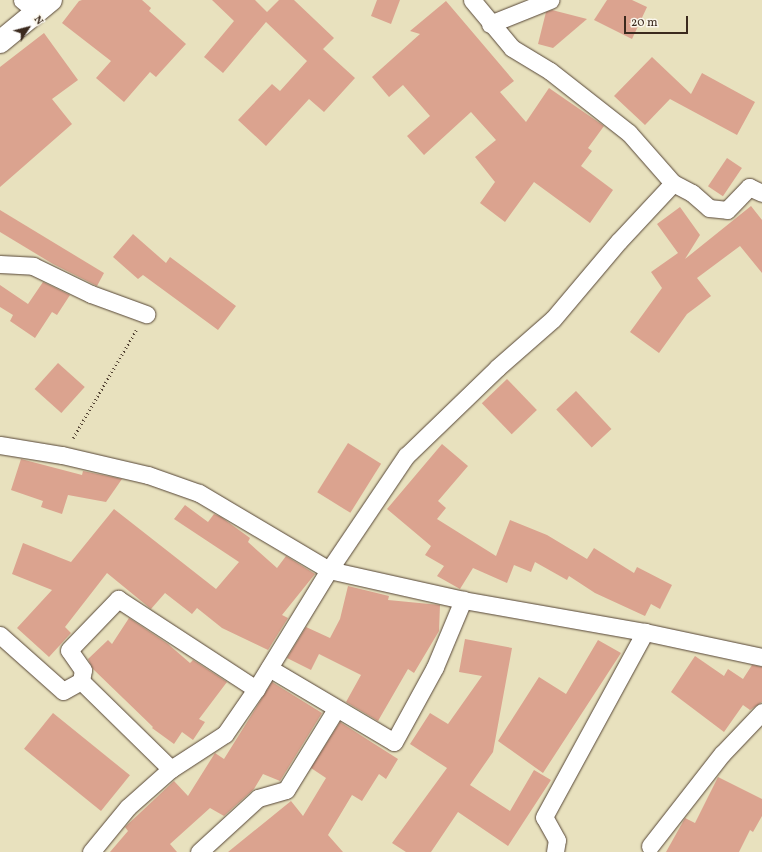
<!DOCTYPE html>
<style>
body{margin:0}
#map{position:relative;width:762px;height:852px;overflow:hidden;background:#e8e1be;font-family:Vollkorn,serif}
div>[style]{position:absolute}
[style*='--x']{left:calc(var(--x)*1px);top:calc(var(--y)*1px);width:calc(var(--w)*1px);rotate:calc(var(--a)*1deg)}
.building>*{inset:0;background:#dba38f;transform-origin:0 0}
.path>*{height:2.5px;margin-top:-1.25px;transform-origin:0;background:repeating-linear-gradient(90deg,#554536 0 1px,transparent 0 4px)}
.roads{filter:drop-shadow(0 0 1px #554536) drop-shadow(0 0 1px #554536)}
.street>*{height:17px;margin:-8.5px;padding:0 8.5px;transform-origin:8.5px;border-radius:8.5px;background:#fff}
.primary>*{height:22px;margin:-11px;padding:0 11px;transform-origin:11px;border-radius:11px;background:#fff}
span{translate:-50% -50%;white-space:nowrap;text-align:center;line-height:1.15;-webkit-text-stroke:4px #fbf7ec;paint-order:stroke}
.north{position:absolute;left:8px;top:8px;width:40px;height:40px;-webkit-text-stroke:3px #fbf7ec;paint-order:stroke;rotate:54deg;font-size:11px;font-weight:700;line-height:16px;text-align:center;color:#3b2a1e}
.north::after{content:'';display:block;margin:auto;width:14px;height:18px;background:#3b2a1e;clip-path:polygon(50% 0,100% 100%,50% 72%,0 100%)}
.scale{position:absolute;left:624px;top:16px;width:64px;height:18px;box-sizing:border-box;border:2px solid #3b2a1e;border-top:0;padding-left:5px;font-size:12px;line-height:14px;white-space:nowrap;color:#3b2a1e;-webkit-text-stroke:3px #fbf7ec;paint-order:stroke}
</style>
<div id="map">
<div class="building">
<div style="clip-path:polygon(82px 0,142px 0,151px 8px,149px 11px,186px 44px,156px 77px,150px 72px,124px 102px,96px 78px,111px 61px,62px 23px,79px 1px)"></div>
<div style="clip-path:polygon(212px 0,255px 0,267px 12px,279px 0,294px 0,334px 38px,323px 49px,355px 78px,324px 112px,309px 99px,266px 146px,238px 120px,272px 84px,280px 91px,307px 61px,266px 22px,223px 73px,204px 57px,234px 21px)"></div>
<div style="clip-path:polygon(377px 0,400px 0,391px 24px,371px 16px)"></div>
<div style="clip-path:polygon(607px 0,632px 0,647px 7px,632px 39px,594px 20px)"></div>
<div style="clip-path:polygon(446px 1px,514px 81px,500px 92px,526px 122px,549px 88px,604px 126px,588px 148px,592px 151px,581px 166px,613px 190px,590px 223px,534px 182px,505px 222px,480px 203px,495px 182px,475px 157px,496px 140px,471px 112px,424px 155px,407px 136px,430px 116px,403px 85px,389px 97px,372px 77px,420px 34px,410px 31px)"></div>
<div style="clip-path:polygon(552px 10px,587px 19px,553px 48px,538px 44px,546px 12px)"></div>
<div style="clip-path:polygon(44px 33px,78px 80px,52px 99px,72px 124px,0 187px,0 67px)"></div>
<div style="clip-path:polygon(652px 57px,691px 94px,702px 73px,755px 102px,737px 135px,670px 99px,645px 125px,614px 96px)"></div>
<div style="left:727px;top:158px;width:18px;height:34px;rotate:34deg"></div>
<div style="clip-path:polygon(751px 206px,762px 220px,762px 273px,740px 246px,697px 278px,711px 296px,687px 314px,659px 353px,630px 332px,662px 288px,651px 272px,678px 253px,657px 224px,680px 207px,700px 235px,685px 259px)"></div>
<div style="clip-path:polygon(0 210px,104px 273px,97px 286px,53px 264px,0 232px)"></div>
<div style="clip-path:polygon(133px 234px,166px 263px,170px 257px,236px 306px,218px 330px,143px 275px,138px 279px,113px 257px)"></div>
<div style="clip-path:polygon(43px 282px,70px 295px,57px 315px,52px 312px,35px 338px,10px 321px,13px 315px,0 307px,0 285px,28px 304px)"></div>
<div style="left:58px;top:363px;width:36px;height:35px;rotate:42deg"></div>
<div style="left:507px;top:379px;width:43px;height:35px;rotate:46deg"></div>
<div style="left:576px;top:391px;width:52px;height:27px;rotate:47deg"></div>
<div style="left:348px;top:443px;width:39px;height:58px;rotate:32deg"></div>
<div style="clip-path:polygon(442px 444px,468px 466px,438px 501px,446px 508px,437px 519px,496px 556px,510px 520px,547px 535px,587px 559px,594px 548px,634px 573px,637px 567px,672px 585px,660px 609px,651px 604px,645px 616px,595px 593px,569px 576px,567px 580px,535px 562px,531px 572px,514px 565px,507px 583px,473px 568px,460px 589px,437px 576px,444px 566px,425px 555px,431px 546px,387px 509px)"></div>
<div style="clip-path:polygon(21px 459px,82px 475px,83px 471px,122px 479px,106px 502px,68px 495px,62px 514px,41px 507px,43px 501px,11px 490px)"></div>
<div style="clip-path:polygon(185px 505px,208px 522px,214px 514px,221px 517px,250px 538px,248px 542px,277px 568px,286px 556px,315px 574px,282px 615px,288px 618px,268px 650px,222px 628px,197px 608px,192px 614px,165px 593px,151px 609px,107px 573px,65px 627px,71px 633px,49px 657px,17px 628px,52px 590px,12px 574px,23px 543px,71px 562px,114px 509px,216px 589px,239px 562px,174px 519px)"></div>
<div style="clip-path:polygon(348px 586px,389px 596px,388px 600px,440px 605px,439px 631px,414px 673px,408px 669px,378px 721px,346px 702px,361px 675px,319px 654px,311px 670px,287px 658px,306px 627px,330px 638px,340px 619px)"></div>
<div style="clip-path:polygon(129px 618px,168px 644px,190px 663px,193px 660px,227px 682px,199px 719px,205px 722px,193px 740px,182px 732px,174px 744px,152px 728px,153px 727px,93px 669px,88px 659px,108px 640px,112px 644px)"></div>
<div style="clip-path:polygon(465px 639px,512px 648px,493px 752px,470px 785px,510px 811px,534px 770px,551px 780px,508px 846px,458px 812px,431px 852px,406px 852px,392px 843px,447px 768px,410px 744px,430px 713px,448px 724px,482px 676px,459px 672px)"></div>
<div style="clip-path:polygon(598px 640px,621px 653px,543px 773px,498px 741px,539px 677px,566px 694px)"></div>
<div style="clip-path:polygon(695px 656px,724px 676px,728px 669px,743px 679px,752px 665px,762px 667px,762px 702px,750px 710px,743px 705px,724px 732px,671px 692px)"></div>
<div style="clip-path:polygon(272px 682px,322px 713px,280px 781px,263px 774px,254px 789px,224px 816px,210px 808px,170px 844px,177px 852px,110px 852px,128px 831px,125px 827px,174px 781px,188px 796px,215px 753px,224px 759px)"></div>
<div style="left:53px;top:713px;width:99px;height:46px;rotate:39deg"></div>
<div style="clip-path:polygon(340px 722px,398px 759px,386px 779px,379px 774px,362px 801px,352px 795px,328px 835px,343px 852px,228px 852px,291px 801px,303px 816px,326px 778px,311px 768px)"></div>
<div style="clip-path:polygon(718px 777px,762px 799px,762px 816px,753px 832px,750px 830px,739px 852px,666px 852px,685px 818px,695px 823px)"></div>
</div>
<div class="path">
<div style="--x:73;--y:438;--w:125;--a:-59.7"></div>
</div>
<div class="roads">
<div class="street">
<div style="--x:22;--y:0;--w:19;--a:39"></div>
<div style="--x:472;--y:0;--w:62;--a:50.2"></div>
<div style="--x:512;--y:48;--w:44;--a:31.2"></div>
<div style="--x:550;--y:71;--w:100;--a:38.1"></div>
<div style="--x:629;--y:133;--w:67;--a:48.7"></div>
<div style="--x:673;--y:183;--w:21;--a:28"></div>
<div style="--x:692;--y:193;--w:23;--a:41"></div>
<div style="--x:709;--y:208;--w:18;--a:6"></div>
<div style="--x:727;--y:210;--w:32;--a:-46"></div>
<div style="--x:749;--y:187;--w:14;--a:25"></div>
<div style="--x:490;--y:24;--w:65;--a:-21.8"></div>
<div style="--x:0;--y:264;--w:33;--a:3"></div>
<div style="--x:33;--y:266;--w:64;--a:25.8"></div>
<div style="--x:91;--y:294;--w:59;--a:20"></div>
<div style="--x:0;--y:445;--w:63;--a:9.2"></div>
<div style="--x:62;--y:455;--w:88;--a:13.1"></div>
<div style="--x:148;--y:475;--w:54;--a:19.4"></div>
<div style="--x:199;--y:493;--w:151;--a:30.6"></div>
<div style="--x:329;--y:570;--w:137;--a:12.6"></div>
<div style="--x:463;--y:600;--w:185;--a:10"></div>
<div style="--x:645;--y:632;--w:120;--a:12.1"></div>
<div style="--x:0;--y:635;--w:84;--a:41.6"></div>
<div style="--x:63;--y:691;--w:21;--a:-29"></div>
<div style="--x:81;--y:681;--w:126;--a:44.4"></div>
<div style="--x:269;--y:668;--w:145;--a:30.6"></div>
<div style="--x:394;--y:742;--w:85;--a:-61.3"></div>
<div style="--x:435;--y:667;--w:73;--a:-67.3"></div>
<div style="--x:81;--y:681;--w:11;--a:-80"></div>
<div style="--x:83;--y:670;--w:24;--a:-125"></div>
<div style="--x:69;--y:650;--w:71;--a:-46.1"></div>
<div style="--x:118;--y:599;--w:165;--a:33.1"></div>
<div style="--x:650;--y:846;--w:117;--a:-52"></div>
<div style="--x:722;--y:754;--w:58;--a:-46.4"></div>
<div style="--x:91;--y:852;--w:58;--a:-50.6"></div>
<div style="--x:128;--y:807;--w:57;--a:-41.5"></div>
<div style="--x:171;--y:769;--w:64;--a:-32.9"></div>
<div style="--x:225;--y:734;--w:55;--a:-55.4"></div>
<div style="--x:256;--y:689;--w:140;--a:-58.5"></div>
<div style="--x:329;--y:570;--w:138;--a:-56"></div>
<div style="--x:406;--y:456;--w:127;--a:-44"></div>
<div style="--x:497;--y:368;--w:74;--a:-41.2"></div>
<div style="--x:553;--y:319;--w:102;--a:-49.8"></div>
<div style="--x:619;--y:241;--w:79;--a:-47"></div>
<div style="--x:199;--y:852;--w:80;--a:-42.5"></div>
<div style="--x:258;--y:798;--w:29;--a:-16"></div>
<div style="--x:286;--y:790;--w:95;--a:-58.3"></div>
<div style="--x:555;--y:852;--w:12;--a:-81"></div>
<div style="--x:557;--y:840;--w:26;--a:-119"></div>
<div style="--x:544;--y:817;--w:211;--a:-61.4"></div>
</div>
<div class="primary">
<div style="--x:0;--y:42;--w:66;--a:-39.5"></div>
</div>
</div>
<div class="north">N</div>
<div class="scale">20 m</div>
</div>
